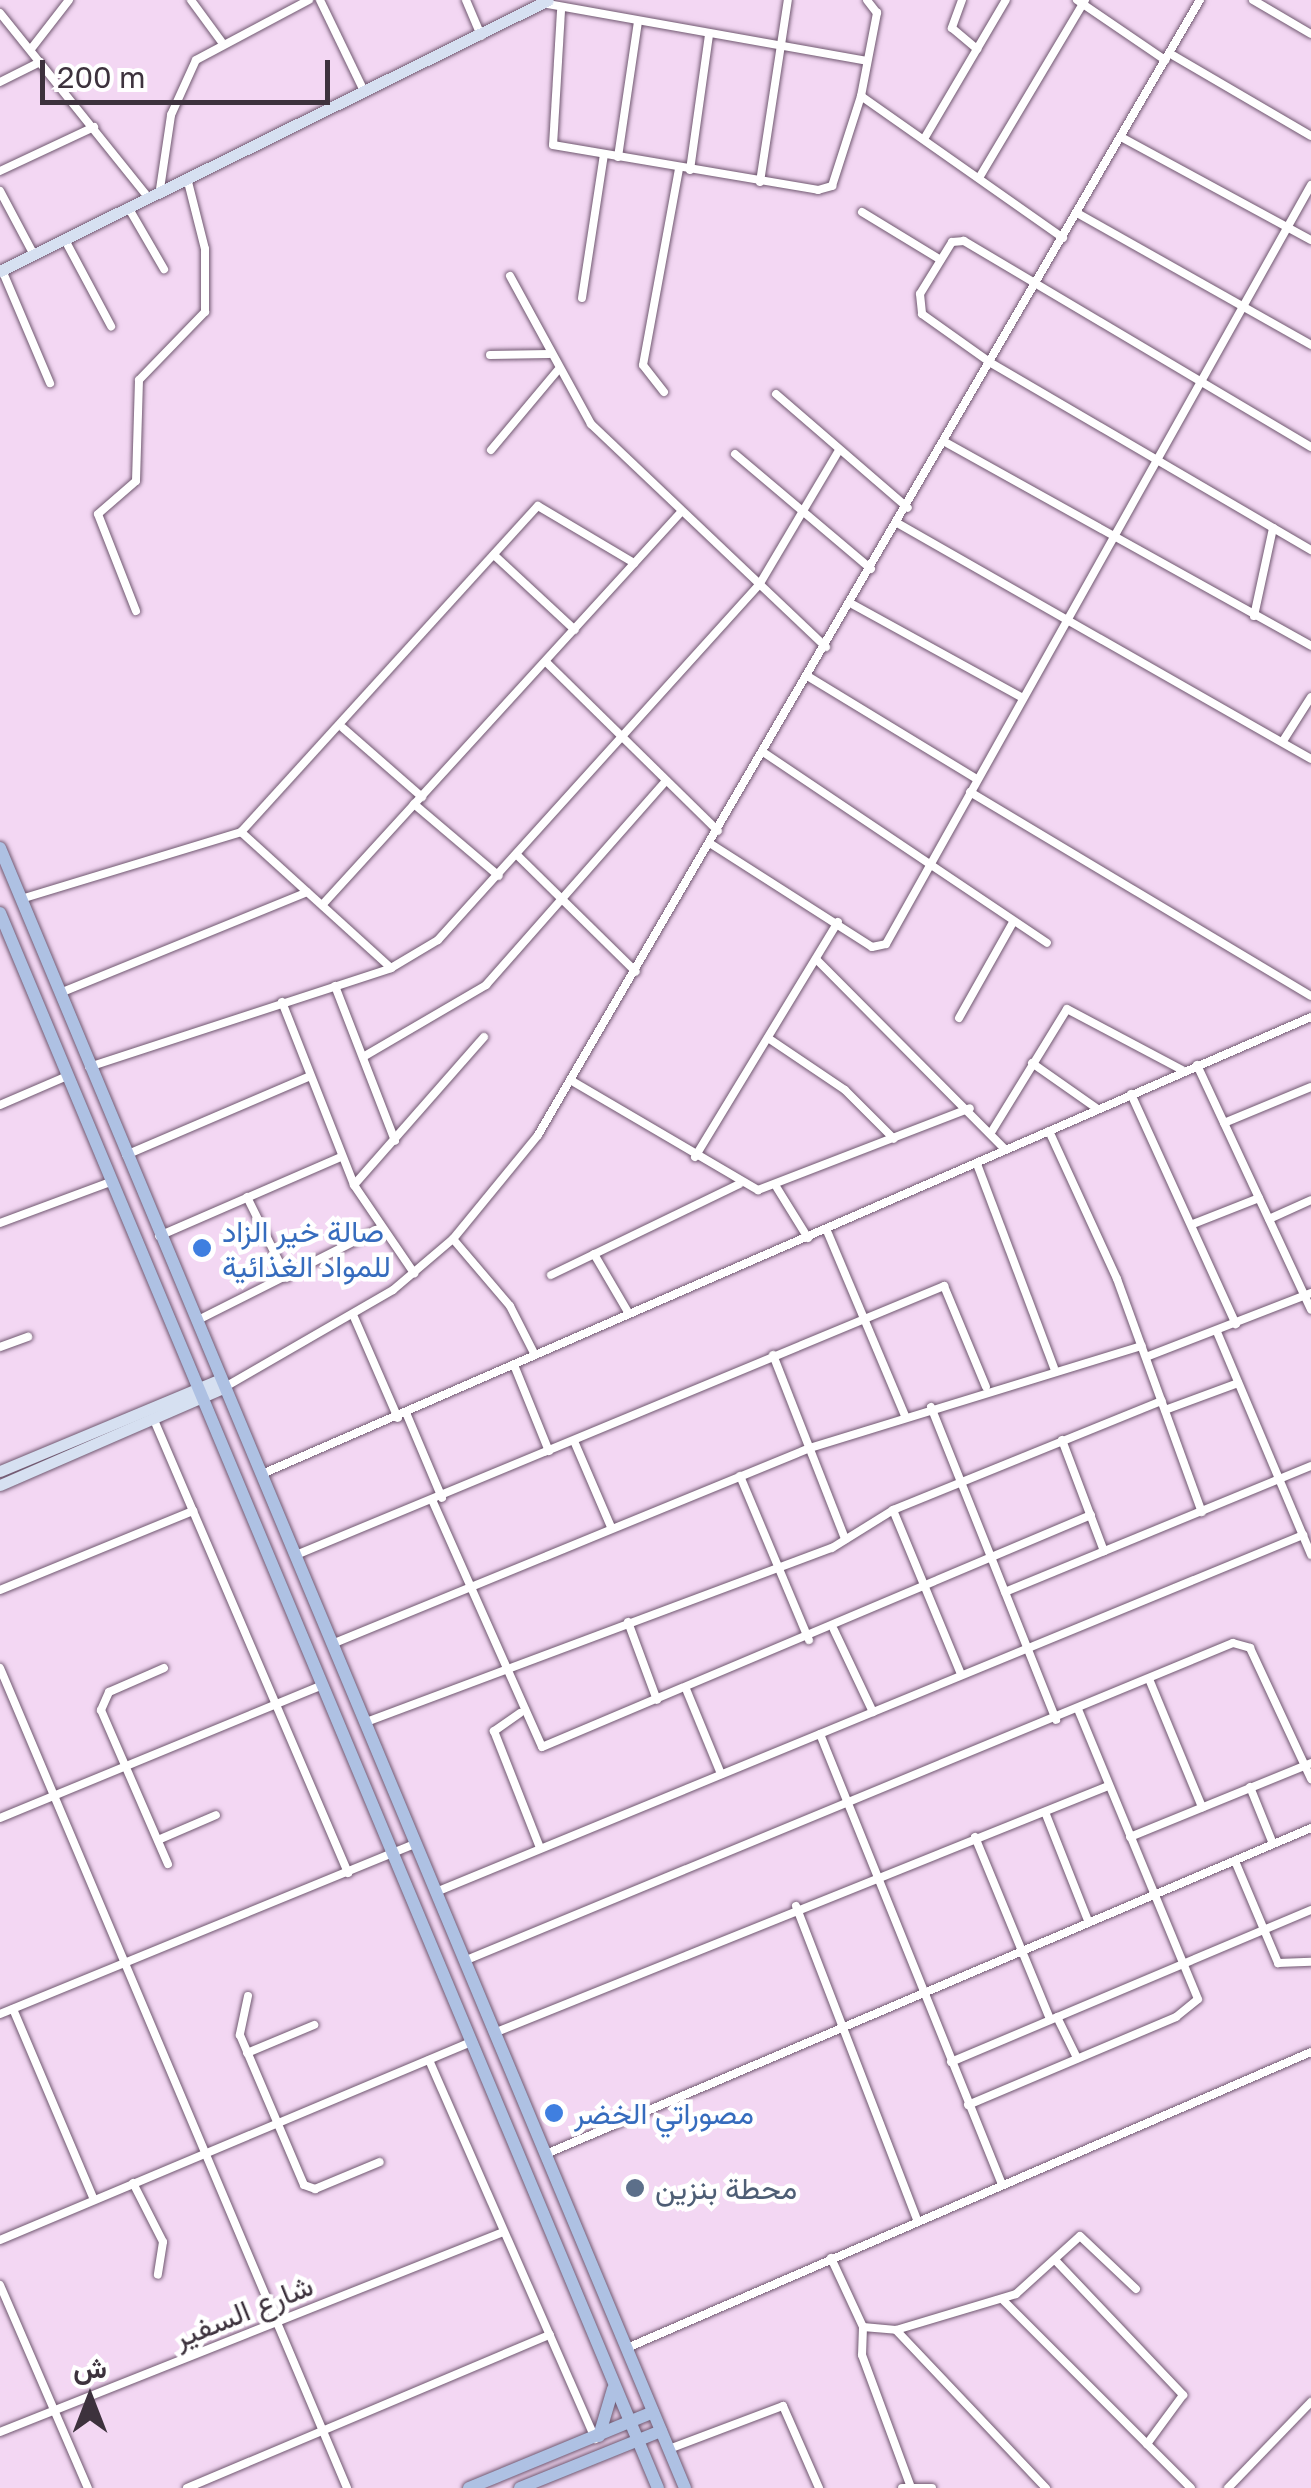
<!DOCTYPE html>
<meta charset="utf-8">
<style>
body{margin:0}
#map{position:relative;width:1311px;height:2488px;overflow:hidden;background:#f3d7f3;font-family:"Golos Text",Vazirmatn,sans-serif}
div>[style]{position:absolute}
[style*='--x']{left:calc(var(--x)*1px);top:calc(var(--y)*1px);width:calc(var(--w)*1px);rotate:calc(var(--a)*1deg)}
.roads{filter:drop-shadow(0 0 2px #705870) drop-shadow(0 0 2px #705870)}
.street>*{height:8px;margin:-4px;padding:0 4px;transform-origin:4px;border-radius:4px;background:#fff}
.secondary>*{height:11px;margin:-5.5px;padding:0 5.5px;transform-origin:5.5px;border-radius:5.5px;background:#d6e0f1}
.primary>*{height:12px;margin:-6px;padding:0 6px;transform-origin:6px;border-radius:6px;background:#aec1e3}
.dots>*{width:28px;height:28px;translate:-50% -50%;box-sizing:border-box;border:5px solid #fff;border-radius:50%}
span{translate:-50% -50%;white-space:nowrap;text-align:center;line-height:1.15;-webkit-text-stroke:9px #fff;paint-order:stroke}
.shop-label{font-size:30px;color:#366cbe}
.left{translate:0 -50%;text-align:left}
.service-label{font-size:30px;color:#4e5e75}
.street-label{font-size:30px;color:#3d323d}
.north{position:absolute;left:40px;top:2348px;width:100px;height:100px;-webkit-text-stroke:8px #fff;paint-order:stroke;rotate:0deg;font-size:28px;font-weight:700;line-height:40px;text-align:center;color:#3d323d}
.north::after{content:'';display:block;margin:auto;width:35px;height:45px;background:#3d323d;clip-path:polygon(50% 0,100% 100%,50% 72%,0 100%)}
.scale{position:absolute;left:40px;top:60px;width:290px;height:45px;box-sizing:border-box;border:5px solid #3d323d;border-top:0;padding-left:12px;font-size:30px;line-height:35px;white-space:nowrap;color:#3d323d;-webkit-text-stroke:8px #fff;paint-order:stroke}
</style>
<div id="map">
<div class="roads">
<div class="street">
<div style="--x:191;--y:0;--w:51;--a:53.8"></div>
<div style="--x:320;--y:0;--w:99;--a:64.2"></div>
<div style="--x:466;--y:0;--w:39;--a:67"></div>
<div style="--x:962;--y:0;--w:30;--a:110"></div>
<div style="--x:952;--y:28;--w:33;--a:40"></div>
<div style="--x:1077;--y:0;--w:107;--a:34.3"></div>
<div style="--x:1253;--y:0;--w:67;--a:30.4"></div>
<div style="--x:542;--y:3;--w:330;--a:10.1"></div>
<div style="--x:561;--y:11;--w:134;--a:93.4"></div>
<div style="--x:553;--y:145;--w:269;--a:9.6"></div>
<div style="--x:818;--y:190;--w:15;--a:-16"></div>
<div style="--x:832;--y:186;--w:95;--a:-72.1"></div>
<div style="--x:861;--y:96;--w:85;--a:-79.1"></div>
<div style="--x:877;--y:13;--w:16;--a:-128"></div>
<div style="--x:0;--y:13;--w:235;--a:51.2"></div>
<div style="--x:31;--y:49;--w:62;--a:-52.2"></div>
<div style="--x:1169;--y:53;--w:164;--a:30.3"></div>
<div style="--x:0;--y:82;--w:45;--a:-26.6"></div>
<div style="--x:861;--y:96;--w:247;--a:35.1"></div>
<div style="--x:1121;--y:137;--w:216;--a:28.5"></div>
<div style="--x:924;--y:139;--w:161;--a:-59.5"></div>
<div style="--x:618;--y:157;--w:136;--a:-81.6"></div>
<div style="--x:690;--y:170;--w:136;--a:-82"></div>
<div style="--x:0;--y:171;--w:104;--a:-25.1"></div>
<div style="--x:979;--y:178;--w:207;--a:-59.2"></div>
<div style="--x:760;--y:182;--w:184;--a:-81.3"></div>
<div style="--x:160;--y:189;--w:75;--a:-81.5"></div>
<div style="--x:171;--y:115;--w:60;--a:-65.6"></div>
<div style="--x:196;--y:60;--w:128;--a:-28"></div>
<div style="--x:0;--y:191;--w:72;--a:62"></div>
<div style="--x:128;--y:207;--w:72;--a:59.9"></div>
<div style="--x:862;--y:212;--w:92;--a:31.3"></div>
<div style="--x:1077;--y:213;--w:269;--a:29.4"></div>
<div style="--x:65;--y:240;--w:98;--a:61.9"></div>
<div style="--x:2;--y:270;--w:123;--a:67"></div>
<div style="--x:510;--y:276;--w:169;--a:61.3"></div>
<div style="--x:591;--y:424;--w:324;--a:43.5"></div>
<div style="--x:582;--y:298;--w:145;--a:-81.3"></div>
<div style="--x:490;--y:355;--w:59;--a:-1"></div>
<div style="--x:664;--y:392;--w:34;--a:-128"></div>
<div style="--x:643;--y:365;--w:200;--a:-79.6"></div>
<div style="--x:776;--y:394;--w:174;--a:40.8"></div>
<div style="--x:945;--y:442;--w:419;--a:29.1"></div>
<div style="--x:1311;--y:447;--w:404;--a:-149.3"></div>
<div style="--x:964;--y:241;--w:12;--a:175"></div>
<div style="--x:952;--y:242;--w:61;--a:121.6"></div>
<div style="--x:920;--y:294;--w:20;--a:84"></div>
<div style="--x:922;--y:314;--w:85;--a:35.4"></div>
<div style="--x:991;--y:363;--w:371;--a:30.3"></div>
<div style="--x:491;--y:450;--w:104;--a:-50.1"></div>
<div style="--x:735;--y:454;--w:178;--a:40.2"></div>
<div style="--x:899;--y:524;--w:474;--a:29.7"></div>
<div style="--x:494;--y:555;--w:110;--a:42.8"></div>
<div style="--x:852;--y:604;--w:195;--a:28.8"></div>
<div style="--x:136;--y:611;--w:104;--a:-111.4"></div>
<div style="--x:98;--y:514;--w:50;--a:-41"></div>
<div style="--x:136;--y:481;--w:101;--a:-88.3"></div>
<div style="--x:139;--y:380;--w:95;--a:-45.9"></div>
<div style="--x:205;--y:312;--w:63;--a:-90"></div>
<div style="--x:205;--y:249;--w:73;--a:-104.2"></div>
<div style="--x:1254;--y:616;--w:90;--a:-77.8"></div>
<div style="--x:546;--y:662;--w:241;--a:44.5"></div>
<div style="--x:809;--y:677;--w:197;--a:31.3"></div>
<div style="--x:343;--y:728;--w:105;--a:41.1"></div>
<div style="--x:1283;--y:741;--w:52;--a:-57.5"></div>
<div style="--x:763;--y:752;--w:342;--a:33.9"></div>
<div style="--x:970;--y:792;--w:397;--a:30.9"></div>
<div style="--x:414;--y:804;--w:111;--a:40.3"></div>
<div style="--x:241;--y:832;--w:202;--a:42.2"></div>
<div style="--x:711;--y:844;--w:191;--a:32.6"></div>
<div style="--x:872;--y:947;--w:14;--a:-12"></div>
<div style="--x:886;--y:944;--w:870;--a:-60.75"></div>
<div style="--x:518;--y:856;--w:165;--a:44.5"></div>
<div style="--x:21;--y:899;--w:230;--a:-16.9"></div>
<div style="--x:241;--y:832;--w:441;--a:-47.7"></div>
<div style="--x:538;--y:506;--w:112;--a:30.7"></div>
<div style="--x:324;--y:903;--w:529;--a:-47.6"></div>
<div style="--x:816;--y:959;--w:269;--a:45.2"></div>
<div style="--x:335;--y:986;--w:166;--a:68.8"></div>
<div style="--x:60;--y:993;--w:267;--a:-22.2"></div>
<div style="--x:282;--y:1002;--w:197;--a:68.5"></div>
<div style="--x:354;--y:1185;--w:107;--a:55.7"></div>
<div style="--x:959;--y:1018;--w:110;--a:-60.6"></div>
<div style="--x:768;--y:1038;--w:93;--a:34"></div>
<div style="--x:845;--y:1090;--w:69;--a:45"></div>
<div style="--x:363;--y:1057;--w:143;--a:-30.3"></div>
<div style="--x:486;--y:985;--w:271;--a:-48.6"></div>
<div style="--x:1032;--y:1063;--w:78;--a:35.1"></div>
<div style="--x:1197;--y:1065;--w:270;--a:65"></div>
<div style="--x:89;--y:1067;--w:318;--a:-18.1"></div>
<div style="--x:391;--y:968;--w:55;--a:-30.8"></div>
<div style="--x:438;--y:940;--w:479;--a:-47.9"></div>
<div style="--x:759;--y:585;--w:157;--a:-59.3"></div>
<div style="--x:572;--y:1081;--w:216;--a:30.4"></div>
<div style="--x:758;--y:1190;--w:227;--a:-21.1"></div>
<div style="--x:1131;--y:1094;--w:253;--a:65.5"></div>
<div style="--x:0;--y:1105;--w:71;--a:-23.3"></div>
<div style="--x:1224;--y:1123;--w:94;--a:-22.5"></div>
<div style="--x:992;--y:1131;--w:143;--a:-58.4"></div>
<div style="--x:1067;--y:1009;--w:130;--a:27.9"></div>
<div style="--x:1049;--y:1131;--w:163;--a:65.3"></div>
<div style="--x:1117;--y:1279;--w:248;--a:70"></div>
<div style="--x:126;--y:1155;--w:200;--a:-23.2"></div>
<div style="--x:695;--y:1157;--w:275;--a:-58.7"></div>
<div style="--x:977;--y:1164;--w:218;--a:69.3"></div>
<div style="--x:354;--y:1185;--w:197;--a:-48.7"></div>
<div style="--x:777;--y:1188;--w:59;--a:58.2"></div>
<div style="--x:247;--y:1197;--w:90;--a:63.7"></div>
<div style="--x:1269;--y:1219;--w:46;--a:-24.3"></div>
<div style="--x:0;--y:1223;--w:117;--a:-20.4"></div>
<div style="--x:1193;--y:1224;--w:71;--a:-21.5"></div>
<div style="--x:827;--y:1231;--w:201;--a:67.1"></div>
<div style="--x:159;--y:1236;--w:198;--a:-23.5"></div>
<div style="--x:453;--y:1239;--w:88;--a:49.6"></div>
<div style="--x:510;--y:1306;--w:55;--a:63"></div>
<div style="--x:594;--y:1254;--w:69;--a:59.7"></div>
<div style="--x:551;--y:1275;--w:209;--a:-25.8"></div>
<div style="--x:354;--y:1317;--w:110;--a:66.5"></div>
<div style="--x:196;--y:1321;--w:205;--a:-26.7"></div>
<div style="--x:1217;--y:1332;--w:242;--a:67.1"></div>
<div style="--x:0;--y:1347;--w:30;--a:-20"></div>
<div style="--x:773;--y:1355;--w:198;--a:68.6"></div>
<div style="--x:1146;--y:1357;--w:177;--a:-21.2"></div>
<div style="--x:514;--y:1365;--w:93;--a:67.9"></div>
<div style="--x:225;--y:1387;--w:194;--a:-30"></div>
<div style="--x:393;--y:1290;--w:79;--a:-40.4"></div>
<div style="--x:453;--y:1239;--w:134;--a:-50.7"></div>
<div style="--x:538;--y:1135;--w:1314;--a:-59.75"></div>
<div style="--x:931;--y:1407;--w:337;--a:68.2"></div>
<div style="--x:1165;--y:1410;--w:78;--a:-20.3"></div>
<div style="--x:407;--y:1415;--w:90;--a:67.1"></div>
<div style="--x:154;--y:1420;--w:493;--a:66.8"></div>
<div style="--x:1062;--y:1440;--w:119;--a:69.3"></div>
<div style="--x:574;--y:1441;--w:94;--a:66.7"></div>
<div style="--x:262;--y:1474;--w:1144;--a:-23.54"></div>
<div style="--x:740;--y:1476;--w:178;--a:67.2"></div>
<div style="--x:433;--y:1502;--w:268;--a:66"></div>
<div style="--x:542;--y:1747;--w:596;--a:-22.91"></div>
<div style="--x:893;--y:1510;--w:178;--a:67.5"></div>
<div style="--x:296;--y:1555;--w:702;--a:-22.54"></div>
<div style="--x:944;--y:1286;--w:109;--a:67.4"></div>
<div style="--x:0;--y:1590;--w:209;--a:-22.3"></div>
<div style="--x:1005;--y:1592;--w:331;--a:-22.4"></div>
<div style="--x:628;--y:1622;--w:83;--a:69.6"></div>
<div style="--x:834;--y:1630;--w:91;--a:64.6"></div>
<div style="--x:332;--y:1644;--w:517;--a:-22.3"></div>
<div style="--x:810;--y:1448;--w:347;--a:-17.1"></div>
<div style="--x:0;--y:1668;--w:890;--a:67.06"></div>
<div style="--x:164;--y:1668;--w:60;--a:156.4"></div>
<div style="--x:109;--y:1692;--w:20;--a:114"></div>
<div style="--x:101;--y:1710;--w:168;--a:66.5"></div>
<div style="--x:1149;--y:1679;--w:139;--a:67.5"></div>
<div style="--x:686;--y:1689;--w:92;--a:67.6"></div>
<div style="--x:520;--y:1713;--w:32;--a:145"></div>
<div style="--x:494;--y:1731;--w:126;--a:68.5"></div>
<div style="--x:366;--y:1722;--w:497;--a:-20.5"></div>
<div style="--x:832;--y:1548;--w:72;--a:-31.9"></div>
<div style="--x:893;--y:1510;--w:290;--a:-22.1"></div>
<div style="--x:820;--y:1734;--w:486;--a:68"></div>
<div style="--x:1250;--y:1787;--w:61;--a:68"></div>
<div style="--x:1045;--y:1812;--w:119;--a:68.4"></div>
<div style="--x:0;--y:1818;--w:349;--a:-22.4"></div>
<div style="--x:975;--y:1837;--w:197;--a:67.6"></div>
<div style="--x:1130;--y:1837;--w:196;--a:-22.2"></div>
<div style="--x:158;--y:1840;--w:63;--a:-23.3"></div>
<div style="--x:1235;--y:1861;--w:111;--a:67.1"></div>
<div style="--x:1278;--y:1963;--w:33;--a:-2"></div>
<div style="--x:436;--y:1892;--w:938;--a:-22.38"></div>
<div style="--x:796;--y:1906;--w:337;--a:68.9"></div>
<div style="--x:464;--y:1961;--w:832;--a:-22.47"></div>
<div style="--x:1233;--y:1643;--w:18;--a:16"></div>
<div style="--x:1250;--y:1648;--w:145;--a:65"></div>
<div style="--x:248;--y:1996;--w:40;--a:102"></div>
<div style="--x:240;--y:2035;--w:163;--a:66.9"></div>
<div style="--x:304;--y:2185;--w:12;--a:20"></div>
<div style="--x:315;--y:2189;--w:70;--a:-22.6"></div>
<div style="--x:13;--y:2009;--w:207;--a:67"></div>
<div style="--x:0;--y:2014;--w:450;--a:-22.3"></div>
<div style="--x:1057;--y:2017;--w:46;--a:64"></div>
<div style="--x:494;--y:2033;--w:662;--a:-21.91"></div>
<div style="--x:247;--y:2053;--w:73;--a:-22.7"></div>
<div style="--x:429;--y:2060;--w:414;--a:66.3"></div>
<div style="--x:951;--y:2062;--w:391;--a:-22.9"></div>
<div style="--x:968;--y:2105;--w:226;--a:-22.9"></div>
<div style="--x:1176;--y:2017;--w:28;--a:-39"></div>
<div style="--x:1198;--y:1999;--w:312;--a:-112.5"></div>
<div style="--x:546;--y:2154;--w:832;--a:-23.08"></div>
<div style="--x:133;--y:2183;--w:66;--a:63"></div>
<div style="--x:163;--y:2242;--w:33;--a:99"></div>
<div style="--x:0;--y:2240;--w:511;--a:-22.8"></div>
<div style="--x:831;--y:2258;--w:76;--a:65.1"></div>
<div style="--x:863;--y:2327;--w:28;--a:92"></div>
<div style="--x:862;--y:2355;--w:139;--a:69.7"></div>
<div style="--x:1056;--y:2261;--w:185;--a:46.5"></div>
<div style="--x:1183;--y:2395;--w:61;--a:126.3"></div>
<div style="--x:0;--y:2285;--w:221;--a:66.6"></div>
<div style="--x:1002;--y:2299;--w:267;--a:45"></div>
<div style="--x:863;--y:2327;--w:33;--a:5"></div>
<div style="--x:896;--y:2330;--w:125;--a:-16.7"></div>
<div style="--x:1016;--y:2294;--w:86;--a:-42.2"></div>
<div style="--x:1080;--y:2236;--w:77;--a:43.4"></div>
<div style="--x:896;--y:2330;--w:218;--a:46.5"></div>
<div style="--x:627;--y:2348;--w:745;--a:-23.4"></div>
<div style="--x:0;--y:2432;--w:541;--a:-21.68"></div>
<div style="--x:669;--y:2449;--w:122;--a:-20.7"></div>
<div style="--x:783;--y:2406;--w:90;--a:66.3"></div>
<div style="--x:187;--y:2488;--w:394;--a:-22.9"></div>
<div style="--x:902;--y:2488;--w:30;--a:0"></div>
<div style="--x:1228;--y:2488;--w:120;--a:-46"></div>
</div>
<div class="secondary">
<div style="--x:0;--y:271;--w:611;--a:-26.31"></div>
<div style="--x:0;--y:1471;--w:239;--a:-22.6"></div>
<div style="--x:0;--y:1485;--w:245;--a:-23.5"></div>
</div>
<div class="primary">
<div style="--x:0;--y:848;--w:1777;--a:67.33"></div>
<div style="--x:0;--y:913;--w:1707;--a:67.33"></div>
<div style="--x:599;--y:2436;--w:49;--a:-73.4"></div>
<div style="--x:469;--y:2488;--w:199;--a:-22.4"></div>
<div style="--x:520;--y:2488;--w:152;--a:-22"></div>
</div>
</div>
<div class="dots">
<div style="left:202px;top:1248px;background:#3f7fe0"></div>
<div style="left:554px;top:2113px;background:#3f7fe0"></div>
<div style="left:635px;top:2188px;background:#5c6f8a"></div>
</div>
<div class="shop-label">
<span class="left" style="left:222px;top:1248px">صالة خير الزاد<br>للمواد الغذائية</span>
<span class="left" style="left:574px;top:2113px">مصوراتي الخضر</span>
</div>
<div class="service-label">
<span class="left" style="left:655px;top:2188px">محطة بنزين</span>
</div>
<div class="street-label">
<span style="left:243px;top:2311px;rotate:-22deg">شارع السفير</span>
</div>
<div class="north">ش</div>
<div class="scale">200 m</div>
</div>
